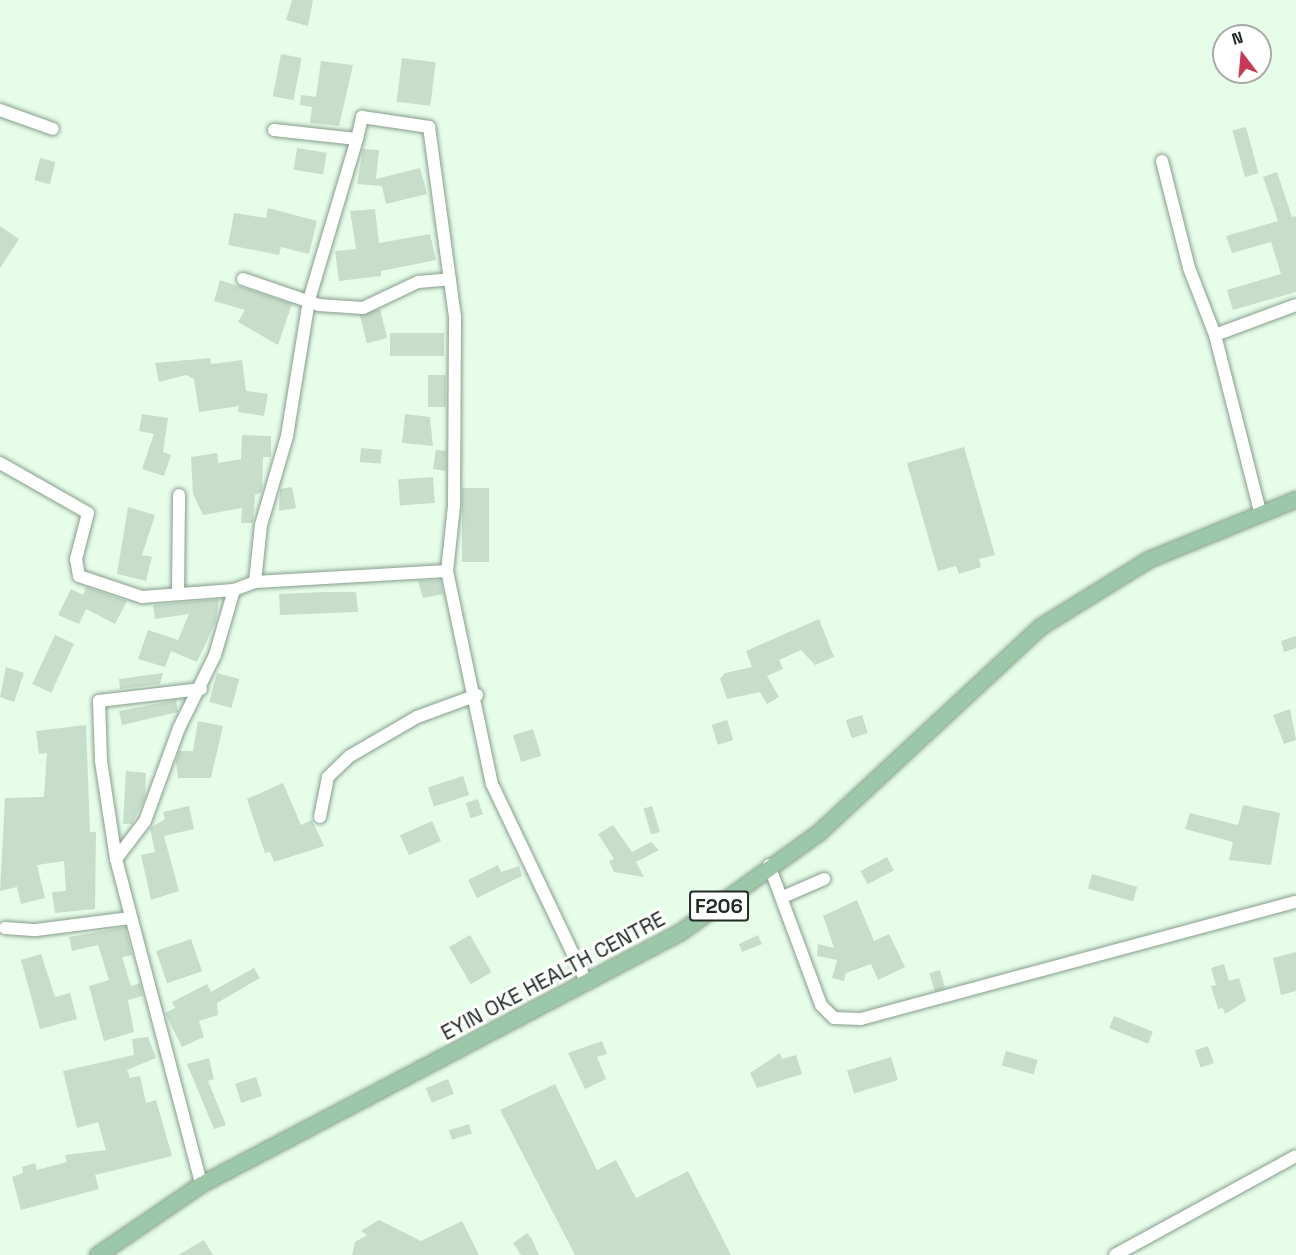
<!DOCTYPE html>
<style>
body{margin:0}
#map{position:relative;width:1296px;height:1255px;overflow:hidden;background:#e6fdea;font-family:"Space Grotesk",sans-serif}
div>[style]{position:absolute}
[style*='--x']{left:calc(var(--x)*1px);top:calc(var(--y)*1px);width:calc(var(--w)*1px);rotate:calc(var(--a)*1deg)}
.building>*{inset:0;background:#c7decc;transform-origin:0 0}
.roads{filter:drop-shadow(0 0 2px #879d8c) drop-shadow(0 0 2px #879d8c)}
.minor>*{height:12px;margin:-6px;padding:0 6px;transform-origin:6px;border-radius:6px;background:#fff}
.major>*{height:15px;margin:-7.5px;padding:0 7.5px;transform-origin:7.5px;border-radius:7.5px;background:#9cc7a8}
span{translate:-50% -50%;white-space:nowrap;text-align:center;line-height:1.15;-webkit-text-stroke:6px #fff;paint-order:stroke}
.shield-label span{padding:2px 4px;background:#fff;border:2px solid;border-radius:4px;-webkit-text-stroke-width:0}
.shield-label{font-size:20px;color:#222b24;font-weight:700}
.street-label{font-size:21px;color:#222b24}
.north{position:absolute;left:1212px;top:24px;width:60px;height:60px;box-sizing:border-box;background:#fff;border:2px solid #a7aaa7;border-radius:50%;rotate:344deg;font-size:16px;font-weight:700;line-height:24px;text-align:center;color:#222b24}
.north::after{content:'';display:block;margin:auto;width:21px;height:27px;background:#c93955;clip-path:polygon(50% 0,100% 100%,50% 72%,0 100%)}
</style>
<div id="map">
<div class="building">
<div style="clip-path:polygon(292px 0,313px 0,308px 26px,286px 20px)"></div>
<div style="left:281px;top:54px;width:21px;height:43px;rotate:11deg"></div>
<div style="left:402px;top:58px;width:34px;height:44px;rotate:7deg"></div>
<div style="clip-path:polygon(321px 61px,353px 65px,339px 126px,310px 123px,312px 107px,300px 105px,301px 95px,316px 97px)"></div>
<div style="left:1246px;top:127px;width:48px;height:14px;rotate:75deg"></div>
<div style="left:297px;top:148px;width:30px;height:22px;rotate:9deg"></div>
<div style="clip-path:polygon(363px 149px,379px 150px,376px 179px,420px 168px,427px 194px,386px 204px,382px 186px,357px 184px)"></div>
<div style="left:40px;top:158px;width:16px;height:23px;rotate:14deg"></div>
<div style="clip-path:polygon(1277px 172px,1292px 217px,1296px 216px,1296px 292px,1233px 310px,1227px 290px,1281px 274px,1271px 242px,1232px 253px,1226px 236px,1278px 221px,1263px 177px)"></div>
<div style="clip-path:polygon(268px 208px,317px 221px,309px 254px,281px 247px,279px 255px,228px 245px,234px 213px,266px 218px)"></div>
<div style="clip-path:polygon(375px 209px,379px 243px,430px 234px,436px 260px,381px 271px,381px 276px,339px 281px,335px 251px,356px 249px,350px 211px)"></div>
<div style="clip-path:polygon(0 226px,19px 239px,0 268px)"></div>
<div style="clip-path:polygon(220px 280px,292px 304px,278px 345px,238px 322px,245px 310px,214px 301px)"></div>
<div style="left:380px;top:309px;width:30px;height:21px;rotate:76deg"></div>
<div style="left:444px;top:333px;width:23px;height:54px;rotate:90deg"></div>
<div style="clip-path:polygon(210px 358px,211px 364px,242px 360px,246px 391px,268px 394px,264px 416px,238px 412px,239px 406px,199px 412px,194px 379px,186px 375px,159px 382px,155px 363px)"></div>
<div style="left:428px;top:375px;width:18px;height:32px"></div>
<div style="clip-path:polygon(142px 414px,168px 418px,163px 452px,171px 455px,164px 476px,142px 469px,154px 434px,139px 431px)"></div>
<div style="clip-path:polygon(405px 414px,430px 417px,433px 446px,402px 443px)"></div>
<div style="clip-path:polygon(242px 435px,271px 436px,271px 457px,263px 457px,262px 492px,255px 495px,253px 523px,241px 523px,242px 508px,203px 515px,193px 494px,191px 457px,217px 453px,218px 463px,241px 459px)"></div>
<div style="clip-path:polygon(964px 447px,995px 555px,979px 559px,981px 567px,959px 574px,956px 566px,938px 571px,907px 463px)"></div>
<div style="left:361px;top:448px;width:21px;height:14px;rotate:5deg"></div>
<div style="clip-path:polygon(436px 450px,446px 451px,446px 471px,433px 469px)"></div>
<div style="left:433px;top:477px;width:26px;height:35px;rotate:86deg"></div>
<div style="clip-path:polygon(292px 487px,296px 508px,279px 511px,280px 489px)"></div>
<div style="left:462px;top:488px;width:27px;height:74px"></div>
<div style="clip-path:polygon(128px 507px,155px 515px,142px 555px,152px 557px,146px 581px,117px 574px)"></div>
<div style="clip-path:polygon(440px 580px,443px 594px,423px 598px,418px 581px)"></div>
<div style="clip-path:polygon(86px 587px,127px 601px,115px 624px,86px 609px,79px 624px,58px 615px,71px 589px,83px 595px)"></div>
<div style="clip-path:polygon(323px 592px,356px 592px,358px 612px,280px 615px,279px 594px)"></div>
<div style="clip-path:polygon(219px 599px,216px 621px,197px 662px,171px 651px,165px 667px,138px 659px,148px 630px,178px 640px,189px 614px,155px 619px,153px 605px)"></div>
<div style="clip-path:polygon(819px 619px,834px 657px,815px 665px,801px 650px,779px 660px,783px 669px,767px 676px,779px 697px,767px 704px,760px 692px,727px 699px,720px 679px,725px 673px,752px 667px,746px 651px)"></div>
<div style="left:55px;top:635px;width:21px;height:54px;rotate:25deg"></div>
<div style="clip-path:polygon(1296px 636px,1296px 648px,1284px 652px,1281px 641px)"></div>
<div style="clip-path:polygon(6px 667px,24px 673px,14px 702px,0 697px)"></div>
<div style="clip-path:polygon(163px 673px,160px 684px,120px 689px,119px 679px)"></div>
<div style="left:217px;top:673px;width:23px;height:30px;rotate:15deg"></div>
<div style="clip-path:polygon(176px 700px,178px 712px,122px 725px,119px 711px)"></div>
<div style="clip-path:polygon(1290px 709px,1296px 740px,1284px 744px,1273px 715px)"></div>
<div style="left:862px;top:715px;width:19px;height:17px;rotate:72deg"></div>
<div style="left:727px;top:720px;width:21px;height:16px;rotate:73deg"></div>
<div style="clip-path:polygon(198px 721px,223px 726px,211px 778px,178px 778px,176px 761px,179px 751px,193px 751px)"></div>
<div style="clip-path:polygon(86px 725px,90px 832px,96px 832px,95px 909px,55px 913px,52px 892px,66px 891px,64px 861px,37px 865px,45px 898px,21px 904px,17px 887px,0 891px,5px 798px,44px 797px,47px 753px,39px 754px,36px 731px)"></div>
<div style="left:533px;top:729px;width:28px;height:21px;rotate:73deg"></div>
<div style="clip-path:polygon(126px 771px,146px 773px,145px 798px,132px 824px,123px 824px)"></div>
<div style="left:463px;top:776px;width:20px;height:37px;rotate:72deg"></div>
<div style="clip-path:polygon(283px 783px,301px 825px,312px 820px,324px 846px,274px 862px,270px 852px,265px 853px,247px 799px)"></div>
<div style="left:478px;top:799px;width:16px;height:13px;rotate:72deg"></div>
<div style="clip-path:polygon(1243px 805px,1280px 813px,1271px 865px,1229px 860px,1233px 842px,1185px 829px,1190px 813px,1238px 825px)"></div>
<div style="clip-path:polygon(189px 806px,194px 829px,164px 836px,179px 891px,151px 900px,141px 855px,155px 852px,150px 828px,165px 819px,163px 812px)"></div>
<div style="left:652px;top:806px;width:27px;height:9px;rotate:73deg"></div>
<div style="left:432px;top:821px;width:22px;height:35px;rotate:66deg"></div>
<div style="clip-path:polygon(613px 825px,632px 852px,651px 842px,659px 850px,636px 862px,644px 877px,614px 872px,609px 861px,614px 859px,598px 834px)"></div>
<div style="left:887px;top:857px;width:15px;height:30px;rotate:62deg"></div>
<div style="clip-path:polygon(498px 865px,501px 872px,519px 866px,522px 876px,477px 898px,468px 880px)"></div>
<div style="left:1092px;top:874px;width:47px;height:15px;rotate:16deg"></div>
<div style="clip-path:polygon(857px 900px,874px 941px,889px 934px,905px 967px,878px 980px,871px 964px,846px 973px,844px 981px,832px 978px,837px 960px,817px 956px,818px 944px,834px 948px,823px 916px)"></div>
<div style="clip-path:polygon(125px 927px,132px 955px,122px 957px,131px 986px,140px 983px,143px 996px,128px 1000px,134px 1032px,104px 1041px,89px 986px,109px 980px,98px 945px,72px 951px,69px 937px)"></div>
<div style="left:470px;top:935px;width:43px;height:24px;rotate:60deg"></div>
<div style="clip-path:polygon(758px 935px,762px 944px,742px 952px,739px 944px)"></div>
<div style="left:191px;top:939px;width:34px;height:37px;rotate:71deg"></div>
<div style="clip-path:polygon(1296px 952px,1296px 991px,1281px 995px,1273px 958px)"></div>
<div style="clip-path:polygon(41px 954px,55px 997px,70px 993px,77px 1019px,40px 1029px,21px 960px)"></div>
<div style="clip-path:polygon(1224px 964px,1229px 981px,1239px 978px,1246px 1001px,1225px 1014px,1223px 1008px,1218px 1009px,1211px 986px,1216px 985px,1211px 968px)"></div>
<div style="clip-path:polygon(254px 968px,260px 978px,217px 1003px,218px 1015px,199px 1021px,204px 1037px,182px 1047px,165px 1013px,175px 1008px,172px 1002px,207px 984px,211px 992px)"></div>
<div style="left:940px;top:970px;width:19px;height:11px;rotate:74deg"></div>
<div style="left:1114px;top:1016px;width:42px;height:13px;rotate:22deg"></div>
<div style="clip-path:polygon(148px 1037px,156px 1058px,127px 1070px,130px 1078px,140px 1076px,146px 1103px,156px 1100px,172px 1156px,95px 1175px,99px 1189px,21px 1210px,12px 1177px,23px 1173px,22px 1167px,35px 1163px,37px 1170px,67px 1162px,65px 1155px,106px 1150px,98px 1122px,77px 1128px,63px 1071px,134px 1055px,132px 1039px)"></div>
<div style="clip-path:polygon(602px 1041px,607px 1054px,597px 1057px,606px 1079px,585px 1089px,568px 1053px)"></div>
<div style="left:1208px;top:1046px;width:18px;height:14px;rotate:71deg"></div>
<div style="left:1006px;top:1051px;width:33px;height:15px;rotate:16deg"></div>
<div style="clip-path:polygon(780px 1053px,782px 1059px,796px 1055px,802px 1074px,757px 1088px,750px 1073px)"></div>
<div style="left:891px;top:1057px;width:24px;height:46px;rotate:73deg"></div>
<div style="clip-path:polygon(209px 1058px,214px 1079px,208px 1081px,226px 1125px,214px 1129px,187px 1064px)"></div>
<div style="left:256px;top:1077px;width:20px;height:22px;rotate:72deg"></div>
<div style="left:448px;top:1079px;width:16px;height:24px;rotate:68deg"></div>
<div style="clip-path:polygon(555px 1084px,597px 1170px,616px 1160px,636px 1198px,688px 1171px,731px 1255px,575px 1255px,500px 1110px)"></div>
<div style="left:469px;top:1124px;width:10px;height:21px;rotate:73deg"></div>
<div style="clip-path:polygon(379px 1220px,421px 1241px,462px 1221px,479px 1255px,352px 1255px,355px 1242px,367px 1235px,361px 1231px)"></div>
<div style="clip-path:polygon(527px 1233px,532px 1239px,539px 1255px,521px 1255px,513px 1243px)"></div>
<div style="clip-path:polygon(204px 1240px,213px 1255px,178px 1255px)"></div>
</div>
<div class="roads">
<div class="minor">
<div style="--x:0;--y:110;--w:56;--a:19.7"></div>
<div style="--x:274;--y:130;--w:83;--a:6.2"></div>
<div style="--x:357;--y:139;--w:23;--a:-77"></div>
<div style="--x:362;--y:117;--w:68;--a:8.5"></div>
<div style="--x:429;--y:127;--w:192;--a:82.2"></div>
<div style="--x:455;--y:317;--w:189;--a:90.3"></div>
<div style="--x:454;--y:506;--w:65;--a:96.1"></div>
<div style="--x:447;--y:571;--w:218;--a:78.1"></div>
<div style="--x:492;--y:784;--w:221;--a:64.5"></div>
<div style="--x:1162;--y:161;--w:110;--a:75.8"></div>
<div style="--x:1189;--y:268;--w:72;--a:68.8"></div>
<div style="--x:1215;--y:335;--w:183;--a:75.7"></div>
<div style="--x:243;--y:279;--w:80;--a:18.9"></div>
<div style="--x:319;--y:305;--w:44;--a:3.9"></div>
<div style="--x:363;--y:308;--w:61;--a:-25.3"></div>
<div style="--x:418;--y:282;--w:32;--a:-5"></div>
<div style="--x:1215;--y:335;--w:86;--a:-20.3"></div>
<div style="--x:0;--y:463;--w:101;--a:29.6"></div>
<div style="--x:88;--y:513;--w:48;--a:104.6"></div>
<div style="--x:76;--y:559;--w:17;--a:80"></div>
<div style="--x:79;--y:576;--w:66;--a:18.4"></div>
<div style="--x:142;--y:597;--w:92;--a:-4.4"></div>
<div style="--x:234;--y:590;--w:22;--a:-21"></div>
<div style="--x:255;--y:582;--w:192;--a:-3.3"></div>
<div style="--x:255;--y:582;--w:57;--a:-84"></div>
<div style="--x:261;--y:525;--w:93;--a:-73.7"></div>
<div style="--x:287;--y:436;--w:138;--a:-80.8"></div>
<div style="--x:309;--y:300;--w:168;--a:-73.4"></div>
<div style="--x:178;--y:594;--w:99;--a:-89.4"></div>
<div style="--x:201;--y:689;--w:103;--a:173.3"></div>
<div style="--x:99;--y:701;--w:60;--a:88.1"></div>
<div style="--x:101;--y:761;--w:99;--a:81.3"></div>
<div style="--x:116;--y:859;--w:336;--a:75.3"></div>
<div style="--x:320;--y:817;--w:41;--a:-78.7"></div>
<div style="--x:328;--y:777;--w:30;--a:-44"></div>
<div style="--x:350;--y:756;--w:78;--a:-30.2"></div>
<div style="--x:417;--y:717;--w:64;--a:-20.1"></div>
<div style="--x:116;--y:859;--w:48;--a:-52.7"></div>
<div style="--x:145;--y:821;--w:99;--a:-69.9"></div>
<div style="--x:179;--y:728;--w:81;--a:-63.7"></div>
<div style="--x:215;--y:655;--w:68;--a:-73.7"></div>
<div style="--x:769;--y:865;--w:149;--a:69.6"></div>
<div style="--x:821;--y:1005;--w:18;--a:45"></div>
<div style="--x:834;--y:1018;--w:27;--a:2"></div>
<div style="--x:861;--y:1019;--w:450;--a:-15.1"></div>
<div style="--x:783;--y:897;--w:45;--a:-23.7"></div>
<div style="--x:5;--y:928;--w:31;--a:4"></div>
<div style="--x:36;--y:930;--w:95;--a:-7.3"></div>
<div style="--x:1115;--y:1255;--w:206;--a:-28.7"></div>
</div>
<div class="major">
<div style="--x:97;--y:1255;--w:126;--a:-34.3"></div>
<div style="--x:201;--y:1184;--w:541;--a:-27.75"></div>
<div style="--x:680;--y:932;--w:170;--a:-35.7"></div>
<div style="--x:818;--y:833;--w:304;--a:-42.9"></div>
<div style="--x:1041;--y:626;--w:127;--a:-31.8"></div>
<div style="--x:1149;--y:559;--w:159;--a:-22.2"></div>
</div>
</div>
<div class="shield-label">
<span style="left:719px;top:906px">F206</span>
</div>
<div class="street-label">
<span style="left:553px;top:976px;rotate:-28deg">EYIN OKE HEALTH CENTRE</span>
</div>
<div class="north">N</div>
</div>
